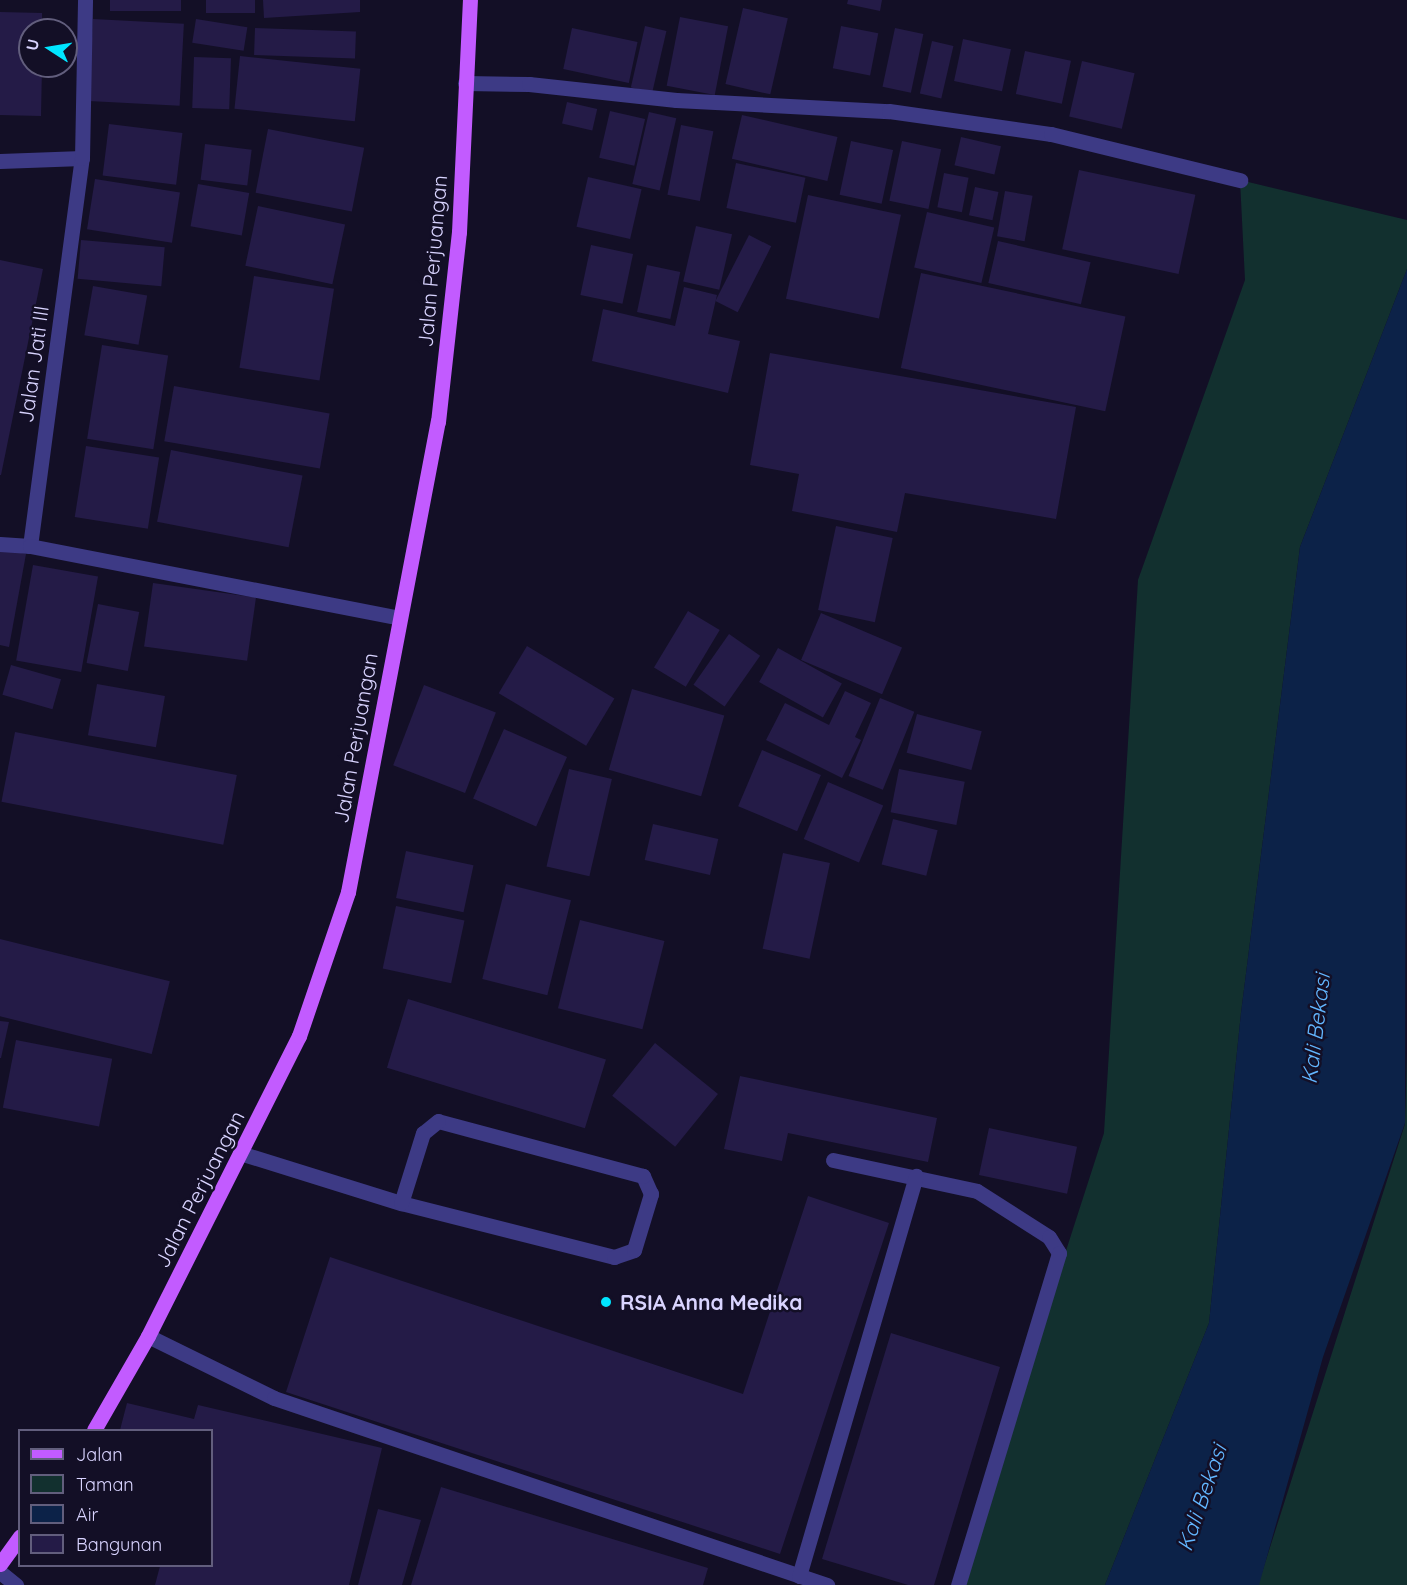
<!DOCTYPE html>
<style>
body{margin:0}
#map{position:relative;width:1407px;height:1585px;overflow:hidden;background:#130f26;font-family:Quicksand,sans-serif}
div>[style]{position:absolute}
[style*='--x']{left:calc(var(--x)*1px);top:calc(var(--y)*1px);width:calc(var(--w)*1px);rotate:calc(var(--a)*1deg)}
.green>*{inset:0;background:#12302f}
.water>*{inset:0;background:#0c2248}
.building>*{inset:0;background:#241b47;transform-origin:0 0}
.service>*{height:15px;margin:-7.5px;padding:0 7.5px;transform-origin:7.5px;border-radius:7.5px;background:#3d3a85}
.minor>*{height:15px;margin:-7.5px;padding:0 7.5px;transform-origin:7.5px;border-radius:7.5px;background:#3d3a85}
.primary>*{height:15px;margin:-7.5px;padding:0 7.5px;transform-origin:7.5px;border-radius:7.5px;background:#c25bff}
.dots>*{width:16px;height:16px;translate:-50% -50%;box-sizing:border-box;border:3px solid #130f26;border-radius:50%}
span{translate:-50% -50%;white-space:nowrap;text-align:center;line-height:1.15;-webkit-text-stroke:5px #130f26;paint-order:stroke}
.street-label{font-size:21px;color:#d9d4ff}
.poi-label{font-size:21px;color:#d9d4ff;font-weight:700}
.left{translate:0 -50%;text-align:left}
.water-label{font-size:22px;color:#62b6ff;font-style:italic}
.legend{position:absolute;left:18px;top:1429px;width:195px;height:138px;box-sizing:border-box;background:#130f26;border:2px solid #625e7d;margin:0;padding:8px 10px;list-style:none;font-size:18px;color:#d9d4ff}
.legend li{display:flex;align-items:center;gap:12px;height:30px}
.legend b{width:30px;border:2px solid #625e7d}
.north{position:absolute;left:18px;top:18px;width:60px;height:60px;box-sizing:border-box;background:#130f26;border:2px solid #625e7d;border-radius:50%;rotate:282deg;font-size:16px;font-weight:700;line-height:24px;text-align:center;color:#d9d4ff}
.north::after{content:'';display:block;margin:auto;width:21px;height:27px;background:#00e5ff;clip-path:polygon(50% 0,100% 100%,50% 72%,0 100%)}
</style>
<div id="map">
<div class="green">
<div style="clip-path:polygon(1240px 180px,1407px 220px,1407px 269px,1300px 547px,1241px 1013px,1209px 1323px,1105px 1585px,958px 1585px,1104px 1133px,1138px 580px,1245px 280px)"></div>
<div style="clip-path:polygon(1407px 1052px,1407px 1585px,1258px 1585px,1405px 1124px)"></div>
</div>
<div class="water">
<div style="clip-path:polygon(1407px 269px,1405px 1123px,1323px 1357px,1259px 1585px,1105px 1585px,1209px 1323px,1241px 1013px,1300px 547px)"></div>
</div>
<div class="building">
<div style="left:110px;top:0;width:71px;height:11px"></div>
<div style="left:206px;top:0;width:49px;height:13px"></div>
<div style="clip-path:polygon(263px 0,360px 0,360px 12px,264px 18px)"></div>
<div style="clip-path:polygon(848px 0,882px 0,880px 11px,847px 4px)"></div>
<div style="left:743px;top:8px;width:46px;height:78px;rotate:13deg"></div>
<div style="clip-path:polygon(0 12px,42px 13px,42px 30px,30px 30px,30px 66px,42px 66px,41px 116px,0 115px)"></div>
<div style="left:680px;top:17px;width:49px;height:70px;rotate:11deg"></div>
<div style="left:93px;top:19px;width:91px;height:82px;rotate:3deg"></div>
<div style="left:196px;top:19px;width:52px;height:24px;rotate:9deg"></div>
<div style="left:645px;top:26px;width:22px;height:63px;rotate:13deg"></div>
<div style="left:841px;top:26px;width:38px;height:43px;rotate:11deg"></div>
<div style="left:255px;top:28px;width:101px;height:27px;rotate:2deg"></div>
<div style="left:572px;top:28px;width:67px;height:42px;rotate:12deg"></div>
<div style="left:895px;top:28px;width:29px;height:60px;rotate:12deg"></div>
<div style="left:963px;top:39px;width:49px;height:43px;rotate:12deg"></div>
<div style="left:932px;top:41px;width:22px;height:54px;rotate:13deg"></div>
<div style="left:1025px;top:51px;width:47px;height:44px;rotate:12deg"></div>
<div style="left:240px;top:56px;width:121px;height:53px;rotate:6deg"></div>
<div style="left:194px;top:57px;width:37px;height:51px;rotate:2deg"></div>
<div style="left:1082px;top:61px;width:54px;height:57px;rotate:13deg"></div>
<div style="left:567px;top:102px;width:31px;height:22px;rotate:13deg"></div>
<div style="left:610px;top:111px;width:36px;height:48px;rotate:13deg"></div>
<div style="left:649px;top:112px;width:28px;height:74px;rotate:13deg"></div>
<div style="left:742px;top:115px;width:98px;height:45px;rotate:13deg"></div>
<div style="left:109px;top:124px;width:74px;height:52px;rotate:7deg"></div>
<div style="left:681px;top:125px;width:33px;height:71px;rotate:11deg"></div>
<div style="left:268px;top:129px;width:98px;height:65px;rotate:11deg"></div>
<div style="left:961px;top:137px;width:41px;height:29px;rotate:13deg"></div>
<div style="left:851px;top:141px;width:43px;height:55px;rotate:12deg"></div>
<div style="left:902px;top:141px;width:40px;height:61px;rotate:12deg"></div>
<div style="left:205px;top:144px;width:47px;height:36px;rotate:7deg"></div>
<div style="left:736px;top:163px;width:71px;height:46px;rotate:12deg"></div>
<div style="left:1079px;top:170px;width:119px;height:81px;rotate:12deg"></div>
<div style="left:944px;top:173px;width:25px;height:35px;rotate:11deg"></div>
<div style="left:588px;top:177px;width:55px;height:51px;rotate:13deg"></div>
<div style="left:95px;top:179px;width:86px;height:51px;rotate:9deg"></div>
<div style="left:198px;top:184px;width:52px;height:43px;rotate:10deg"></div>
<div style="left:975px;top:187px;width:24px;height:29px;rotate:12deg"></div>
<div style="left:1005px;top:191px;width:28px;height:46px;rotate:10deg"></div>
<div style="left:808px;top:195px;width:95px;height:106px;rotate:12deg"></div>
<div style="left:258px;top:206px;width:89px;height:61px;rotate:12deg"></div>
<div style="left:927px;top:212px;width:69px;height:57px;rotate:13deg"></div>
<div style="left:696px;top:226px;width:37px;height:57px;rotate:13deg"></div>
<div style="left:749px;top:235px;width:25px;height:74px;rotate:27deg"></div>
<div style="left:81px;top:240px;width:84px;height:39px;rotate:5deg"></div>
<div style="left:998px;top:241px;width:95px;height:43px;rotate:13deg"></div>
<div style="left:591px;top:245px;width:43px;height:51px;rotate:12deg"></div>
<div style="clip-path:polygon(0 260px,43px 269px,1px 475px,0 475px)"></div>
<div style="left:647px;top:265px;width:34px;height:48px;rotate:12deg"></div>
<div style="left:921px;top:273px;width:209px;height:97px;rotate:12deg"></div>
<div style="left:254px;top:276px;width:81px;height:93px;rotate:9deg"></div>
<div style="left:93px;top:286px;width:55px;height:50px;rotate:10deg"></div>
<div style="clip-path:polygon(684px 287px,717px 295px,708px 334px,740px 341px,728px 393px,592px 361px,603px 309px,675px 326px)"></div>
<div style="left:102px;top:345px;width:67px;height:95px;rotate:9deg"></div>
<div style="clip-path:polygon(770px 353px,1076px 407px,1056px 519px,905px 493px,897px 532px,792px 511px,799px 474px,750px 465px)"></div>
<div style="left:174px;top:386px;width:158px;height:56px;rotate:10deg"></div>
<div style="left:86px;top:446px;width:74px;height:72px;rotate:9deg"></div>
<div style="left:171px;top:450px;width:134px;height:73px;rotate:11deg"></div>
<div style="left:836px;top:526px;width:58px;height:86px;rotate:12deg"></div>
<div style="clip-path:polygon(0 549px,26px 554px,9px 647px,0 645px)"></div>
<div style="left:33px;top:565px;width:66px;height:97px;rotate:10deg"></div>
<div style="left:153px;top:583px;width:104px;height:64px;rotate:8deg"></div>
<div style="left:98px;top:604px;width:42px;height:60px;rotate:11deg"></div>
<div style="left:688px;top:611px;width:37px;height:66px;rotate:31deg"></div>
<div style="left:821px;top:613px;width:88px;height:51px;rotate:23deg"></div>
<div style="left:729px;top:634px;width:38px;height:62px;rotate:35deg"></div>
<div style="left:527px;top:646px;width:102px;height:55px;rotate:31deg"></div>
<div style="left:778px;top:648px;width:73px;height:39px;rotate:29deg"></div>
<div style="left:11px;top:665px;width:52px;height:31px;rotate:16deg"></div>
<div style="left:97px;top:684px;width:69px;height:52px;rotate:10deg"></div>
<div style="left:424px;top:685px;width:77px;height:86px;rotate:21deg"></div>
<div style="left:632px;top:689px;width:96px;height:84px;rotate:16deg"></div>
<div style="clip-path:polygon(845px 691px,871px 703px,855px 737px,861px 740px,842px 778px,766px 740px,785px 703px,829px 725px)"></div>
<div style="left:880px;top:698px;width:37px;height:84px;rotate:22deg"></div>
<div style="left:917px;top:714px;width:67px;height:40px;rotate:15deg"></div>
<div style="left:504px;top:729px;width:69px;height:76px;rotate:24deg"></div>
<div style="left:15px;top:732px;width:226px;height:71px;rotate:11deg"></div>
<div style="left:762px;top:750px;width:64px;height:61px;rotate:23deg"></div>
<div style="left:569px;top:769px;width:44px;height:100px;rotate:13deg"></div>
<div style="left:899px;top:769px;width:67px;height:44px;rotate:11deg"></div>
<div style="left:828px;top:782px;width:60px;height:62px;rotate:23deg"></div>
<div style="left:893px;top:819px;width:46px;height:47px;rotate:14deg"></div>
<div style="left:653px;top:824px;width:67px;height:37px;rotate:13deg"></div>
<div style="left:406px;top:851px;width:69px;height:48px;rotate:12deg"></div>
<div style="left:783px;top:853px;width:48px;height:98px;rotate:12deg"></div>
<div style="left:506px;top:884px;width:67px;height:98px;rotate:14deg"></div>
<div style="left:396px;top:906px;width:70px;height:64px;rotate:12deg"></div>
<div style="left:580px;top:920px;width:87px;height:91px;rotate:14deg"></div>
<div style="left:0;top:939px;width:175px;height:75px;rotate:14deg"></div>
<div style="left:408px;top:999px;width:207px;height:72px;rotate:17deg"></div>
<div style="clip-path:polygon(0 1021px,9px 1022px,1px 1058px,0 1058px)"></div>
<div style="left:16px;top:1040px;width:98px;height:69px;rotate:11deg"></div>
<div style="left:655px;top:1043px;width:81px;height:68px;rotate:39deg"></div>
<div style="clip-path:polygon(740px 1076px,937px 1118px,928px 1162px,788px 1133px,782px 1161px,724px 1149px)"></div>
<div style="left:989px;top:1128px;width:90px;height:48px;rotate:12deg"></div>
<div style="clip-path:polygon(808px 1196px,889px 1223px,780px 1554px,286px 1392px,330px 1257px,743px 1394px)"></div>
<div style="clip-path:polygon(891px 1333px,1000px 1367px,934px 1585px,908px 1585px,822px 1559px)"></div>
<div style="clip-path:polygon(127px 1403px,194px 1419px,198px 1405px,382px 1448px,349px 1585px,155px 1585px,160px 1566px,212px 1566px,212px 1430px,120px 1430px)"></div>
<div style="clip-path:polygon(441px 1487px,708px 1568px,703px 1585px,411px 1585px)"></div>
<div style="clip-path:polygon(378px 1509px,421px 1520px,402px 1585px,358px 1585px)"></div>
</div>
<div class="service">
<div style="--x:240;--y:1153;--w:169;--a:17.3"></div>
<div style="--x:401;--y:1203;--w:220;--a:14.2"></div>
<div style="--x:614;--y:1257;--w:21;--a:-19"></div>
<div style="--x:634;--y:1250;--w:59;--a:-73.1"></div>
<div style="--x:651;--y:1194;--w:20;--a:-114"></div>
<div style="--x:643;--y:1176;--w:212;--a:-165"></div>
<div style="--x:438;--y:1121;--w:19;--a:141"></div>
<div style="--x:423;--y:1133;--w:73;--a:107.4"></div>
<div style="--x:833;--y:1160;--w:147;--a:12.1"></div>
<div style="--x:977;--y:1191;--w:85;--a:32.6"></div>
<div style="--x:1049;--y:1237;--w:19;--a:58"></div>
<div style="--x:1059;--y:1253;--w:347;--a:106.9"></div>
<div style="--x:148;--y:1336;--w:140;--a:26.2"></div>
<div style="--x:274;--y:1398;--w:584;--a:18.68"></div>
<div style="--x:799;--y:1576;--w:417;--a:-73.7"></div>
</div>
<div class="minor">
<div style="--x:465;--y:83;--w:64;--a:0.9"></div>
<div style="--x:529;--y:84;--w:148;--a:6.2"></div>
<div style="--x:676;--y:100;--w:213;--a:3"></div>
<div style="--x:889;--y:111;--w:164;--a:8.1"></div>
<div style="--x:1051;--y:134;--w:195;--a:13.7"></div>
<div style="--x:0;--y:161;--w:82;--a:-2.1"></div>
<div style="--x:0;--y:544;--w:30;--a:4"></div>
<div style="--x:30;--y:546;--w:391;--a:-82.4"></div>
<div style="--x:82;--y:158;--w:158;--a:-88.9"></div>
<div style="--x:30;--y:546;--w:376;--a:11"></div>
<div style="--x:0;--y:1572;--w:21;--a:39"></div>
</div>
<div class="primary">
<div style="--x:94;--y:1430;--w:108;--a:-60.1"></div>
<div style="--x:148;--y:1336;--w:336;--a:-63.3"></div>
<div style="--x:299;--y:1036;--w:152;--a:-71.2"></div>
<div style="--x:348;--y:892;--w:479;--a:-79.2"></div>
<div style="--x:438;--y:422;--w:191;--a:-83.7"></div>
<div style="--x:459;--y:232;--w:232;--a:-87.3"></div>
<div style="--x:0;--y:1564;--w:34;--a:-54"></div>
</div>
<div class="dots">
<div style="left:606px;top:1302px;background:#00e5ff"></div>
</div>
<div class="street-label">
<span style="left:432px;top:261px;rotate:-85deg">Jalan Perjuangan</span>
<span style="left:33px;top:364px;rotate:-82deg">Jalan Jati III</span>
<span style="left:355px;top:738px;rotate:-80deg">Jalan Perjuangan</span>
<span style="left:199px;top:1189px;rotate:-63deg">Jalan Perjuangan</span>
</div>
<div class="poi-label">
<span class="left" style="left:620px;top:1302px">RSIA Anna Medika</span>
</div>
<div class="water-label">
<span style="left:1316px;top:1029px;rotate:-83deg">Kali Bekasi</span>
<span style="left:1202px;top:1498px;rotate:-71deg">Kali Bekasi</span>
</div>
<ul class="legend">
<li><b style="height:8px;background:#c25bff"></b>Jalan</li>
<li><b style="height:16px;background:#12302f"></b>Taman</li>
<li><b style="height:16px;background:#0c2248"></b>Air</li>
<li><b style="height:16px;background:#241b47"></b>Bangunan</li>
</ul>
<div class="north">U</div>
</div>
